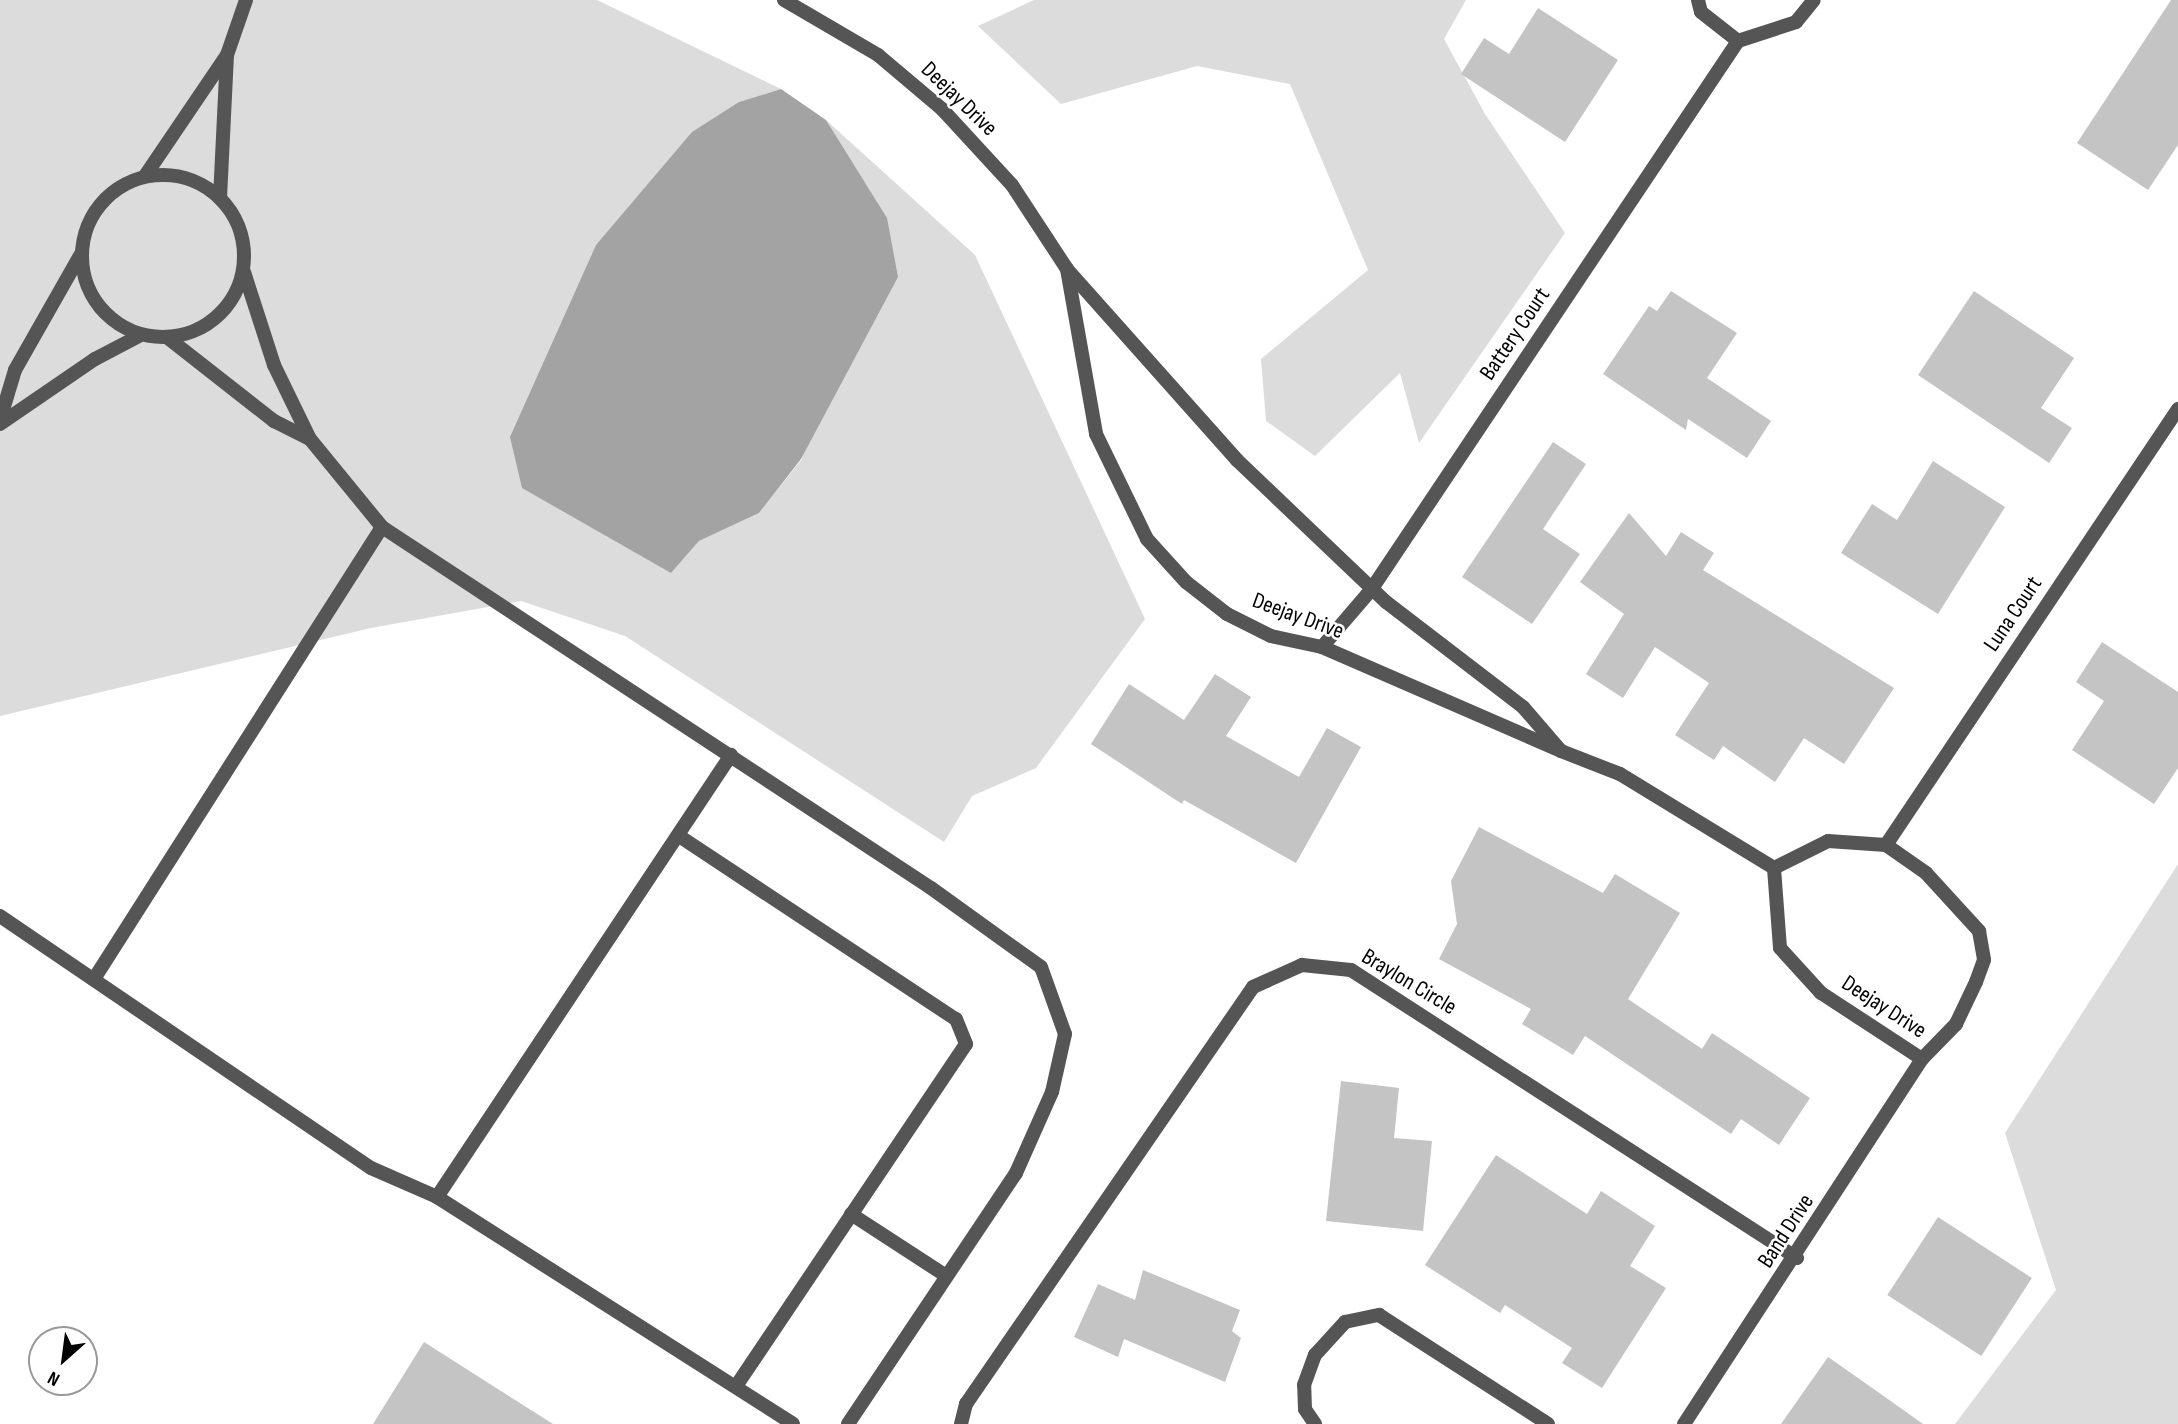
<!DOCTYPE html>
<style>
body{margin:0}
#map{position:relative;width:2178px;height:1424px;overflow:hidden;background:#fff;font-family:"Sofia Sans Condensed",sans-serif}
div>[style]{position:absolute}
[style*='--x']{left:calc(var(--x)*1px);top:calc(var(--y)*1px);width:calc(var(--w)*1px);rotate:calc(var(--a)*1deg)}
.green>*{inset:0;background:#dcdcdc}
.water>*{inset:0;background:#a3a3a3}
.building>*{inset:0;background:#c4c4c4;transform-origin:0 0}
.lane>*{height:14px;margin:-7px;padding:0 7px;transform-origin:7px;border-radius:7px;background:#555}
.lane>.ring{margin:-7px;padding:0;box-sizing:content-box;background:none;border:14px solid #555;border-radius:50%}
.street>*{height:14px;margin:-7px;padding:0 7px;transform-origin:7px;border-radius:7px;background:#555}
span{translate:-50% -50%;white-space:nowrap;text-align:center;line-height:1.15;-webkit-text-stroke:5px #fff;paint-order:stroke}
.street-label{font-size:23px;color:#000}
.north{position:absolute;left:28px;top:1326px;width:70px;height:70px;box-sizing:border-box;background:#fff;border:2px solid #999;border-radius:50%;rotate:208deg;font-size:19px;font-weight:700;line-height:28px;text-align:center;color:#000}
.north::after{content:'';display:block;margin:auto;width:24px;height:32px;background:#000;clip-path:polygon(50% 0,100% 100%,50% 72%,0 100%)}
</style>
<div id="map">
<div class="green">
<div style="clip-path:polygon(0 0,597px 0,781px 89px,739px 102px,671px 573px,699px 541px,759px 513px,802px 459px,851px 162px,826px 120px,975px 255px,1145px 619px,1036px 768px,972px 796px,944px 842px,625px 636px,521px 601px,371px 628px,0 716px)"></div>
<div style="clip-path:polygon(1034px 0,1466px 0,1444px 39px,1485px 114px,1565px 233px,1419px 443px,1400px 373px,1315px 456px,1266px 421px,1261px 359px,1368px 270px,1290px 84px,1197px 66px,1061px 104px,978px 26px)"></div>
<div style="clip-path:polygon(2178px 864px,2178px 1424px,1955px 1424px,2056px 1290px,2005px 1133px)"></div>
</div>
<div class="water">
<div style="clip-path:polygon(781px 89px,826px 120px,887px 218px,898px 277px,801px 459px,759px 513px,699px 541px,671px 573px,522px 488px,510px 437px,596px 245px,692px 132px,739px 102px)"></div>
</div>
<div class="building">
<div style="clip-path:polygon(2171px 0,2178px 0,2178px 145px,2148px 190px,2077px 143px)"></div>
<div style="clip-path:polygon(1538px 8px,1618px 60px,1565px 142px,1461px 74px,1484px 38px,1509px 54px)"></div>
<div style="clip-path:polygon(1671px 291px,1737px 333px,1707px 378px,1771px 421px,1747px 458px,1688px 419px,1686px 430px,1603px 374px,1649px 306px,1657px 311px)"></div>
<div style="clip-path:polygon(1974px 291px,2074px 358px,2041px 408px,2072px 428px,2049px 463px,1918px 375px)"></div>
<div style="clip-path:polygon(1553px 442px,1586px 464px,1543px 529px,1580px 554px,1532px 624px,1462px 577px)"></div>
<div style="clip-path:polygon(1933px 461px,2005px 507px,1938px 614px,1841px 553px,1872px 504px,1897px 520px)"></div>
<div style="clip-path:polygon(1629px 513px,1666px 556px,1681px 532px,1714px 553px,1703px 570px,1894px 688px,1844px 764px,1804px 738px,1775px 782px,1723px 746px,1714px 760px,1675px 735px,1709px 683px,1655px 647px,1623px 698px,1586px 674px,1624px 614px,1580px 582px)"></div>
<div style="clip-path:polygon(2102px 642px,2178px 692px,2178px 768px,2154px 804px,2072px 750px,2104px 701px,2076px 682px)"></div>
<div style="clip-path:polygon(1215px 674px,1251px 697px,1226px 736px,1299px 777px,1327px 728px,1361px 747px,1296px 863px,1184px 800px,1182px 804px,1091px 744px,1129px 684px,1184px 720px)"></div>
<div style="clip-path:polygon(1479px 827px,1603px 893px,1615px 874px,1680px 913px,1628px 999px,1702px 1049px,1712px 1033px,1810px 1098px,1779px 1145px,1741px 1119px,1731px 1134px,1585px 1036px,1573px 1055px,1522px 1024px,1531px 1009px,1439px 959px,1457px 924px,1451px 881px)"></div>
<div style="clip-path:polygon(1341px 1081px,1399px 1088px,1394px 1138px,1432px 1141px,1423px 1231px,1326px 1221px)"></div>
<div style="clip-path:polygon(1496px 1155px,1587px 1214px,1601px 1191px,1655px 1226px,1630px 1266px,1666px 1288px,1602px 1388px,1562px 1363px,1572px 1348px,1505px 1305px,1500px 1313px,1425px 1265px)"></div>
<div style="left:1938px;top:1217px;width:112px;height:93px;rotate:33deg"></div>
<div style="clip-path:polygon(1143px 1270px,1240px 1310px,1232px 1331px,1241px 1338px,1225px 1382px,1124px 1339px,1118px 1357px,1074px 1337px,1098px 1284px,1135px 1300px)"></div>
<div style="clip-path:polygon(424px 1342px,553px 1424px,373px 1424px)"></div>
<div style="clip-path:polygon(1828px 1357px,1878px 1392px,1923px 1424px,1781px 1424px)"></div>
</div>
<div class="lane">
<div class="ring" style="left:82px;top:175px;width:148px;height:148px"></div>
<div style="--x:244;--y:272;--w:98;--a:72.1"></div>
<div style="--x:274;--y:365;--w:82;--a:64.1"></div>
<div style="--x:310;--y:439;--w:114;--a:50.7"></div>
<div style="--x:382;--y:527;--w:657;--a:33.33"></div>
<div style="--x:931;--y:888;--w:135;--a:35.7"></div>
<div style="--x:1041;--y:967;--w:71;--a:70.3"></div>
<div style="--x:1065;--y:1034;--w:59;--a:102.6"></div>
<div style="--x:1052;--y:1092;--w:89;--a:114"></div>
<div style="--x:1016;--y:1173;--w:302;--a:123.8"></div>
<div style="--x:168;--y:338;--w:135;--a:38.1"></div>
<div style="--x:274;--y:421;--w:40;--a:26.6"></div>
<div style="--x:0;--y:420;--w:52;--a:-73.3"></div>
<div style="--x:15;--y:370;--w:133;--a:-60.4"></div>
<div style="--x:0;--y:424;--w:115;--a:-34.4"></div>
<div style="--x:95;--y:359;--w:52;--a:-27.6"></div>
<div style="--x:679;--y:836;--w:332;--a:33.5"></div>
<div style="--x:956;--y:1019;--w:27;--a:68"></div>
<div style="--x:966;--y:1044;--w:412;--a:123.9"></div>
<div style="--x:0;--y:916;--w:448;--a:34.2"></div>
<div style="--x:371;--y:1168;--w:72;--a:23.7"></div>
<div style="--x:437;--y:1197;--w:422;--a:32.5"></div>
<div style="--x:94;--y:979;--w:536;--a:-57.5"></div>
<div style="--x:437;--y:1197;--w:531;--a:-56.37"></div>
<div style="--x:851;--y:1214;--w:112;--a:33"></div>
</div>
<div class="street">
<div style="--x:784;--y:0;--w:109;--a:30.3"></div>
<div style="--x:878;--y:55;--w:84;--a:40.2"></div>
<div style="--x:942;--y:109;--w:103;--a:47.4"></div>
<div style="--x:1012;--y:185;--w:100;--a:56.8"></div>
<div style="--x:1698;--y:0;--w:12;--a:76"></div>
<div style="--x:1701;--y:12;--w:47;--a:38.1"></div>
<div style="--x:145;--y:176;--w:146;--a:-55.9"></div>
<div style="--x:227;--y:55;--w:58;--a:-70.9"></div>
<div style="--x:220;--y:198;--w:142;--a:-87.2"></div>
<div style="--x:1322;--y:647;--w:75;--a:-49.3"></div>
<div style="--x:1371;--y:590;--w:660;--a:-56.24"></div>
<div style="--x:1738;--y:41;--w:61;--a:-18.1"></div>
<div style="--x:1796;--y:22;--w:28;--a:-51"></div>
<div style="--x:1561;--y:751;--w:58;--a:-130.8"></div>
<div style="--x:1523;--y:707;--w:173;--a:-142.5"></div>
<div style="--x:1386;--y:602;--w:206;--a:-136.4"></div>
<div style="--x:1237;--y:460;--w:256;--a:-131.7"></div>
<div style="--x:1067;--y:269;--w:168;--a:80"></div>
<div style="--x:1096;--y:434;--w:117;--a:64.1"></div>
<div style="--x:1147;--y:539;--w:58;--a:47.8"></div>
<div style="--x:1186;--y:582;--w:52;--a:38"></div>
<div style="--x:1227;--y:614;--w:49;--a:26.6"></div>
<div style="--x:1271;--y:636;--w:52;--a:12.2"></div>
<div style="--x:1322;--y:647;--w:261;--a:23.5"></div>
<div style="--x:1561;--y:751;--w:63;--a:21.3"></div>
<div style="--x:1620;--y:774;--w:180;--a:31.4"></div>
<div style="--x:1828;--y:841;--w:58;--a:3.9"></div>
<div style="--x:1886;--y:845;--w:49;--a:35"></div>
<div style="--x:1926;--y:873;--w:79;--a:47.6"></div>
<div style="--x:1979;--y:931;--w:29;--a:80"></div>
<div style="--x:1984;--y:960;--w:23;--a:110"></div>
<div style="--x:1976;--y:982;--w:47;--a:115.5"></div>
<div style="--x:1956;--y:1024;--w:49;--a:134.2"></div>
<div style="--x:1922;--y:1059;--w:121;--a:-146.8"></div>
<div style="--x:1821;--y:993;--w:61;--a:-132.3"></div>
<div style="--x:1780;--y:948;--w:80;--a:-94.3"></div>
<div style="--x:1774;--y:868;--w:60;--a:-26.6"></div>
<div style="--x:1886;--y:845;--w:525;--a:-56.19"></div>
<div style="--x:961;--y:1424;--w:21;--a:-76"></div>
<div style="--x:966;--y:1404;--w:506;--a:-55.46"></div>
<div style="--x:1253;--y:987;--w:54;--a:-24.2"></div>
<div style="--x:1302;--y:965;--w:49;--a:5.8"></div>
<div style="--x:1351;--y:970;--w:531;--a:32.85"></div>
<div style="--x:1315;--y:1424;--w:18;--a:-124"></div>
<div style="--x:1305;--y:1409;--w:24;--a:-92"></div>
<div style="--x:1304;--y:1385;--w:32;--a:-70"></div>
<div style="--x:1315;--y:1355;--w:45;--a:-47.7"></div>
<div style="--x:1345;--y:1322;--w:35;--a:-12"></div>
<div style="--x:1379;--y:1315;--w:201;--a:32.8"></div>
<div style="--x:1684;--y:1424;--w:436;--a:-56.9"></div>
</div>
<div class="street-label">
<span style="left:959px;top:99px;rotate:44deg">Deejay Drive</span>
<span style="left:1515px;top:334px;rotate:-56deg">Battery Court</span>
<span style="left:2013px;top:614px;rotate:-56deg">Luna Court</span>
<span style="left:1298px;top:616px;rotate:20deg">Deejay Drive</span>
<span style="left:1409px;top:982px;rotate:31deg">Braylon Circle</span>
<span style="left:1884px;top:1007px;rotate:33deg">Deejay Drive</span>
<span style="left:1786px;top:1231px;rotate:-57deg">Band Drive</span>
</div>
<div class="north">N</div>
</div>
